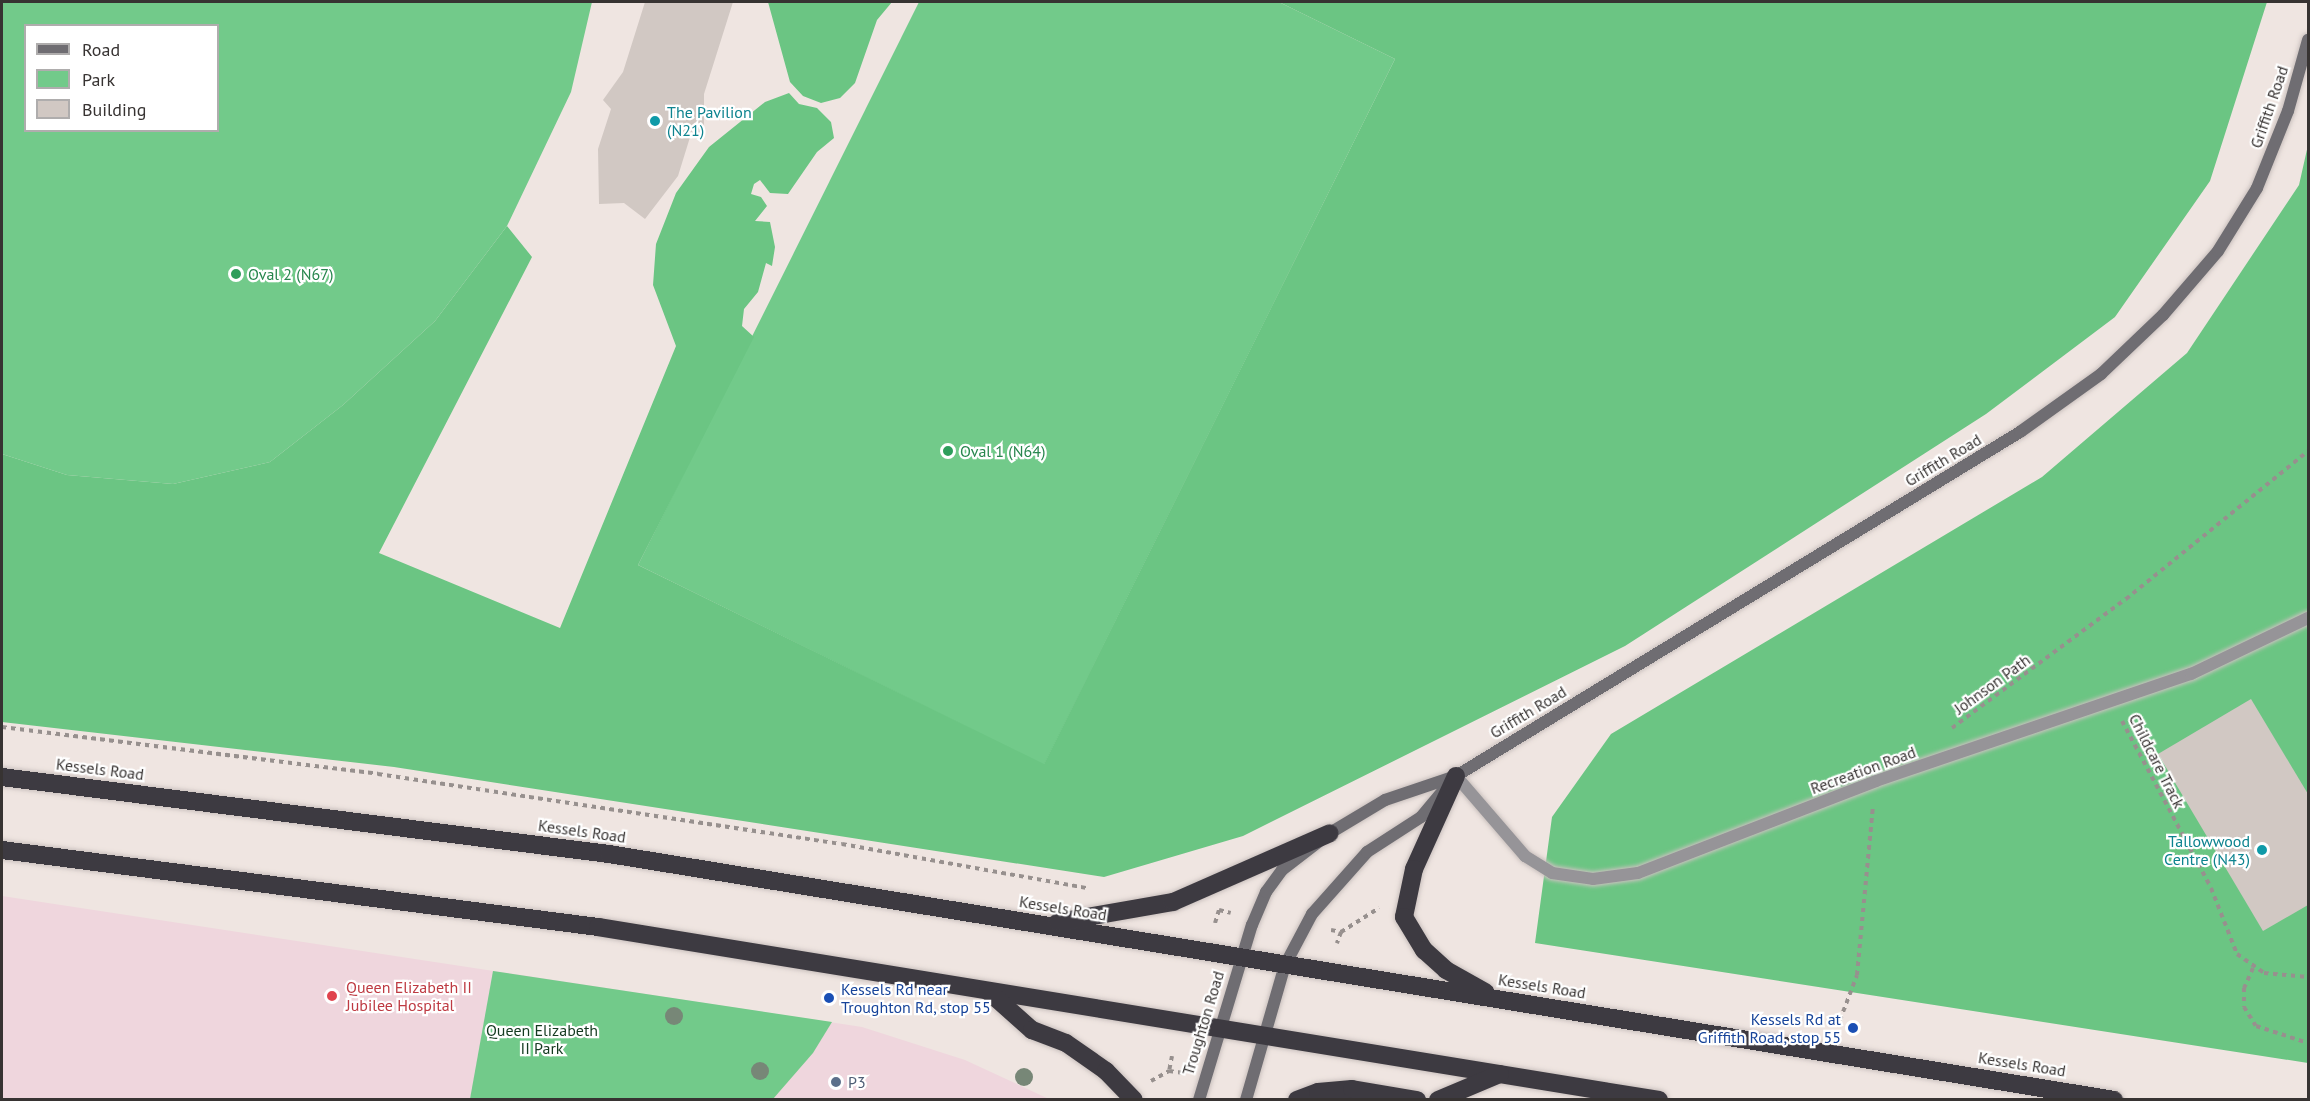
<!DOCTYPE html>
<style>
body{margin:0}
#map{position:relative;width:2310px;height:1101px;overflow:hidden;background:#efe5e1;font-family:"PT Sans",sans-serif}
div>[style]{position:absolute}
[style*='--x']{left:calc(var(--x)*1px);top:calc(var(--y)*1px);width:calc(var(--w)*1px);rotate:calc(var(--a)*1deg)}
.medical>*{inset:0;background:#efd6dd}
.green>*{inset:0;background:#72ca8a}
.forest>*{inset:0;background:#6bc583}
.building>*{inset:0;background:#d1c8c3}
.path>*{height:4px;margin-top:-2px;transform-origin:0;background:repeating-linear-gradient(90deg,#97908e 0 4.5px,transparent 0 9px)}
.roads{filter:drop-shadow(0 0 2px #cac1be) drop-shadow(0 0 2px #cac1be)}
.street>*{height:12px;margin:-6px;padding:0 6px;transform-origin:6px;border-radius:6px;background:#969498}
.secondary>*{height:12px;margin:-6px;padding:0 6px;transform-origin:6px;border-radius:6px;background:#6f6d72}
.highway>*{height:18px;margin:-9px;padding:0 9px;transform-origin:9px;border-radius:9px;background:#3d3a41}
.trees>*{width:18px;height:18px;margin:-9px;border-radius:50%;background:#778777}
.dots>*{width:16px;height:16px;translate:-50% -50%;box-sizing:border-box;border:3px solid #fff;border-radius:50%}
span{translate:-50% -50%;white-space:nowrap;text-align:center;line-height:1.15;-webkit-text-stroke:4.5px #fff;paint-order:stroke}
.street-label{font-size:16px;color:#373332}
.culture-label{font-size:16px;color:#0d838f}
.left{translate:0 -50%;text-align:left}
.right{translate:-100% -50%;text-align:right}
.leisure-label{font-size:16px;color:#27864d}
.health-label{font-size:16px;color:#be3a42}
.transit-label{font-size:16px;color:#164399}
.park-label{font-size:16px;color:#143a20}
.service-label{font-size:16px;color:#4e5e75}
.frame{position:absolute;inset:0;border:3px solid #373332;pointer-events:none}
.legend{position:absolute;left:24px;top:24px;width:195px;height:108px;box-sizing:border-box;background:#fff;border:2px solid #afadad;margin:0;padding:8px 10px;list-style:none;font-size:18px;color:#373332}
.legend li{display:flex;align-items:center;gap:12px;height:30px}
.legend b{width:30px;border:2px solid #afadad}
</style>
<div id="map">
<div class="medical">
<div style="clip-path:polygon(2px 896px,862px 1027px,965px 1060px,1049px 1099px,2px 1099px)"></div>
</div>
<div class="green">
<div style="clip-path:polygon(evenodd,2px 2px,592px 2px,571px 92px,507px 226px,435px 321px,343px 405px,270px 462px,173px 484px,67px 475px,2px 454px,2px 2px,26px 26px,218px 26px,218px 130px,26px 130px,26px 26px)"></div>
<div style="clip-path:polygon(919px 2px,1279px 2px,1395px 59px,1044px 765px,638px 565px)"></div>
<div style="clip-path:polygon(493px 971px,832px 1022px,813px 1053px,773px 1099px,470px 1099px)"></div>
</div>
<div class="forest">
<div style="clip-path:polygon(768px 2px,892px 2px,877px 20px,855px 83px,840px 98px,821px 103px,803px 96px,790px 82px)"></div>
<div style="clip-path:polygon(1279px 2px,2267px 2px,2210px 181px,2115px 317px,1986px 414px,1625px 646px,1243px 836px,1104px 877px,394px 767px,2px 722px,2px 454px,67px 475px,173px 484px,270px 462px,343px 405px,435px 321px,507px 226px,532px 257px,379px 553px,560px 628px,676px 346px,653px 285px,656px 244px,676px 193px,709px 147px,765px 102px,789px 93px,799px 104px,817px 108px,831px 122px,834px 138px,817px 152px,788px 194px,770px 193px,760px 180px,754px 184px,751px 194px,761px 197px,767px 206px,755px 221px,770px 222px,775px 247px,772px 266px,766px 263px,758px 292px,744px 309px,742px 326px,754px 337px,638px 565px,1044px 764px,1395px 59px)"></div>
<div style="clip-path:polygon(2308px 145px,2308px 1063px,1535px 943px,1552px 817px,1611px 734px,2042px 477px,2187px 353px,2299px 185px)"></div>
</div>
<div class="building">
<div style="clip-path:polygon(645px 2px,733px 2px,704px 94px,704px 132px,691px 134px,678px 176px,645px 219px,624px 203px,599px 204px,598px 149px,611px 109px,603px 100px,623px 72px)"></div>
<div style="clip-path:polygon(2251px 699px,2308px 794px,2308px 905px,2263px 931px,2158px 754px)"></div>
</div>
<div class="path">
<div style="--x:2122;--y:721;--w:189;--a:61.9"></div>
<div style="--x:2211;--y:888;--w:71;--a:68.5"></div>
<div style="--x:2237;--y:954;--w:33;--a:35"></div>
<div style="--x:2264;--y:973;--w:44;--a:5.2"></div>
<div style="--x:2;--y:727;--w:379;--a:7.1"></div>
<div style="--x:378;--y:774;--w:469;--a:8.6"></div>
<div style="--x:842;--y:844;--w:249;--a:10.2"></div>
<div style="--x:1952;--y:728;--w:217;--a:-36.6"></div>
<div style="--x:2126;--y:599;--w:235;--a:-39.1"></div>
<div style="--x:1215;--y:923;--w:14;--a:-73"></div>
<div style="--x:1219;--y:910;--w:12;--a:14"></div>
<div style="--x:1331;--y:930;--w:10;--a:11"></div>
<div style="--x:1341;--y:932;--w:12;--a:110"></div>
<div style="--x:1341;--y:932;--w:45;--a:-32.3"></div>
<div style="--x:2253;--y:968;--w:22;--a:114"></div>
<div style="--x:2244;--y:988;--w:19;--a:90"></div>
<div style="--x:2244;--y:1007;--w:22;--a:58"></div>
<div style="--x:2256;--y:1026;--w:55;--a:18.1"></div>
<div style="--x:1840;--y:1020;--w:48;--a:-69.3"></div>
<div style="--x:1857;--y:975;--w:169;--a:-84.6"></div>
<div style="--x:1172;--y:1056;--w:15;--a:101"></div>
<div style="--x:1169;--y:1071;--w:15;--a:8"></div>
<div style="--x:1151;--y:1081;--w:21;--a:-29"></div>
</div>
<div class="roads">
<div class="street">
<div style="--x:1456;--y:776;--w:106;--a:49.2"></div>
<div style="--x:1525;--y:856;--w:32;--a:32"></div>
<div style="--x:1552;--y:873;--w:41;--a:8.3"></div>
<div style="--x:1593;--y:879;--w:45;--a:-7.6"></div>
<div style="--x:1638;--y:873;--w:255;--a:-21.1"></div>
<div style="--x:1876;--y:781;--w:333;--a:-18.8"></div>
<div style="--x:2191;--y:674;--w:130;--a:-25.6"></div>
</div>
<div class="secondary">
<div style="--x:1199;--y:1100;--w:183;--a:-73.2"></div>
<div style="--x:1252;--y:925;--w:36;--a:-67"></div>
<div style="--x:1266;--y:892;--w:27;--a:-54"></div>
<div style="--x:1282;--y:870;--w:61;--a:-37.6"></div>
<div style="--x:1330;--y:833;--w:64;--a:-31"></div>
<div style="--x:1385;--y:800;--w:75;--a:-18.7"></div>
<div style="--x:1456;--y:776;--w:661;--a:-31.38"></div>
<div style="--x:2020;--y:432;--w:100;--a:-35.6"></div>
<div style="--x:2101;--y:374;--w:86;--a:-43.6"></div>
<div style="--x:2163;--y:315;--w:84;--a:-49.3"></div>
<div style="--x:2218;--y:251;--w:74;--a:-58.2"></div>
<div style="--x:2257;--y:188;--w:83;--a:-68.1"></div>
<div style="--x:2288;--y:111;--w:74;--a:-74.3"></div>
<div style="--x:1246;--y:1100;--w:141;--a:-73.9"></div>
<div style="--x:1285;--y:965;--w:58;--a:-62.1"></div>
<div style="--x:1312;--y:914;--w:83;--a:-48.4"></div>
<div style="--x:1367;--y:852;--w:64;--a:-32.9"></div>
<div style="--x:1421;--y:817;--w:38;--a:-50"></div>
</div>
<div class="highway">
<div style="--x:1456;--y:776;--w:102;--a:114.3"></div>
<div style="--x:1414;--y:869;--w:49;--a:101.8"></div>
<div style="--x:1404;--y:917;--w:39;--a:59"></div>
<div style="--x:1424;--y:950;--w:30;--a:42"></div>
<div style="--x:1446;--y:970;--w:45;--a:29.4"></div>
<div style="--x:2;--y:777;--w:612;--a:7.23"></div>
<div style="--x:609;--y:854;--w:1525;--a:9.28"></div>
<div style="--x:2;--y:850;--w:601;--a:7.36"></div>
<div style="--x:598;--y:927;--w:1075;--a:9.26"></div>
<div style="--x:1058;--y:922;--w:117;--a:-9.9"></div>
<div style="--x:1173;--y:902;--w:171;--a:-23.7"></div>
<div style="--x:988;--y:991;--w:59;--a:41.6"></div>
<div style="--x:1032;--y:1030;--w:36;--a:21"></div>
<div style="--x:1066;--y:1043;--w:49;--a:35"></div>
<div style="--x:1106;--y:1071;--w:40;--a:46"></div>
<div style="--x:1297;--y:1100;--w:22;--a:-21"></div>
<div style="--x:1318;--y:1092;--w:34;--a:-5"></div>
<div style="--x:1352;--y:1089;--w:66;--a:9.6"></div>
<div style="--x:1438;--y:1100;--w:67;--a:-22.8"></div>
</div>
</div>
<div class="trees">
<div style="left:674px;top:1016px"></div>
<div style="left:760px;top:1071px"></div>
<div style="left:1024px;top:1077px"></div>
</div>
<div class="dots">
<div style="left:655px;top:121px;background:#0f9aa8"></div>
<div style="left:236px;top:274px;background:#2e9e5b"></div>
<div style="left:948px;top:451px;background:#2e9e5b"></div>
<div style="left:2262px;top:850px;background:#0f9aa8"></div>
<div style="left:332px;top:996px;background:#e0444e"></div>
<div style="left:829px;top:998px;background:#1a4fb4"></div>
<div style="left:1853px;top:1028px;background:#1a4fb4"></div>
<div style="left:836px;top:1082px;background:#5c6f8a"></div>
</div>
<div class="street-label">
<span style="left:2269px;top:107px;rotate:-71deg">Griffith Road</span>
<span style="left:1943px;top:460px;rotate:-31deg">Griffith Road</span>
<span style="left:1992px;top:684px;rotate:-36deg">Johnson Path</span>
<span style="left:1528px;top:712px;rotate:-31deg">Griffith Road</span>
<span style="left:2157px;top:761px;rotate:63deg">Childcare Track</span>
<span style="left:100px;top:769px;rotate:7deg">Kessels Road</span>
<span style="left:1863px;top:770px;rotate:-20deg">Recreation Road</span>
<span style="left:582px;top:831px;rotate:8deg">Kessels Road</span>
<span style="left:1063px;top:908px;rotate:9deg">Kessels Road</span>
<span style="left:1542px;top:986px;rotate:9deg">Kessels Road</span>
<span style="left:1203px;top:1023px;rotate:-73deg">Troughton Road</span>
<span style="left:2022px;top:1064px;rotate:9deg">Kessels Road</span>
</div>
<div class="culture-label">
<span class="left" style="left:667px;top:121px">The Pavilion<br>(N21)</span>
<span class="right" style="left:2250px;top:850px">Tallowwood<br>Centre (N43)</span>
</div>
<div class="leisure-label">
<span class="left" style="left:248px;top:274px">Oval 2 (N67)</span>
<span class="left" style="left:960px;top:451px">Oval 1 (N64)</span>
</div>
<div class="health-label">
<span class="left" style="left:346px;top:996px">Queen Elizabeth II<br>Jubilee Hospital</span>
</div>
<div class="transit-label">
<span class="left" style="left:841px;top:998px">Kessels Rd near<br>Troughton Rd, stop 55</span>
<span class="right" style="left:1841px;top:1028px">Kessels Rd at<br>Griffith Road, stop 55</span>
</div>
<div class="park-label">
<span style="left:542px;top:1039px">Queen Elizabeth<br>II Park</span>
</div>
<div class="service-label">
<span class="left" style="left:848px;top:1082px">P3</span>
</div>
<div class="frame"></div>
<ul class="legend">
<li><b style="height:8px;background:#6f6d72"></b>Road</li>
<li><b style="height:16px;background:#72ca8a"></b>Park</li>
<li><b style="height:16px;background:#d1c8c3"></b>Building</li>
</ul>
</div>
